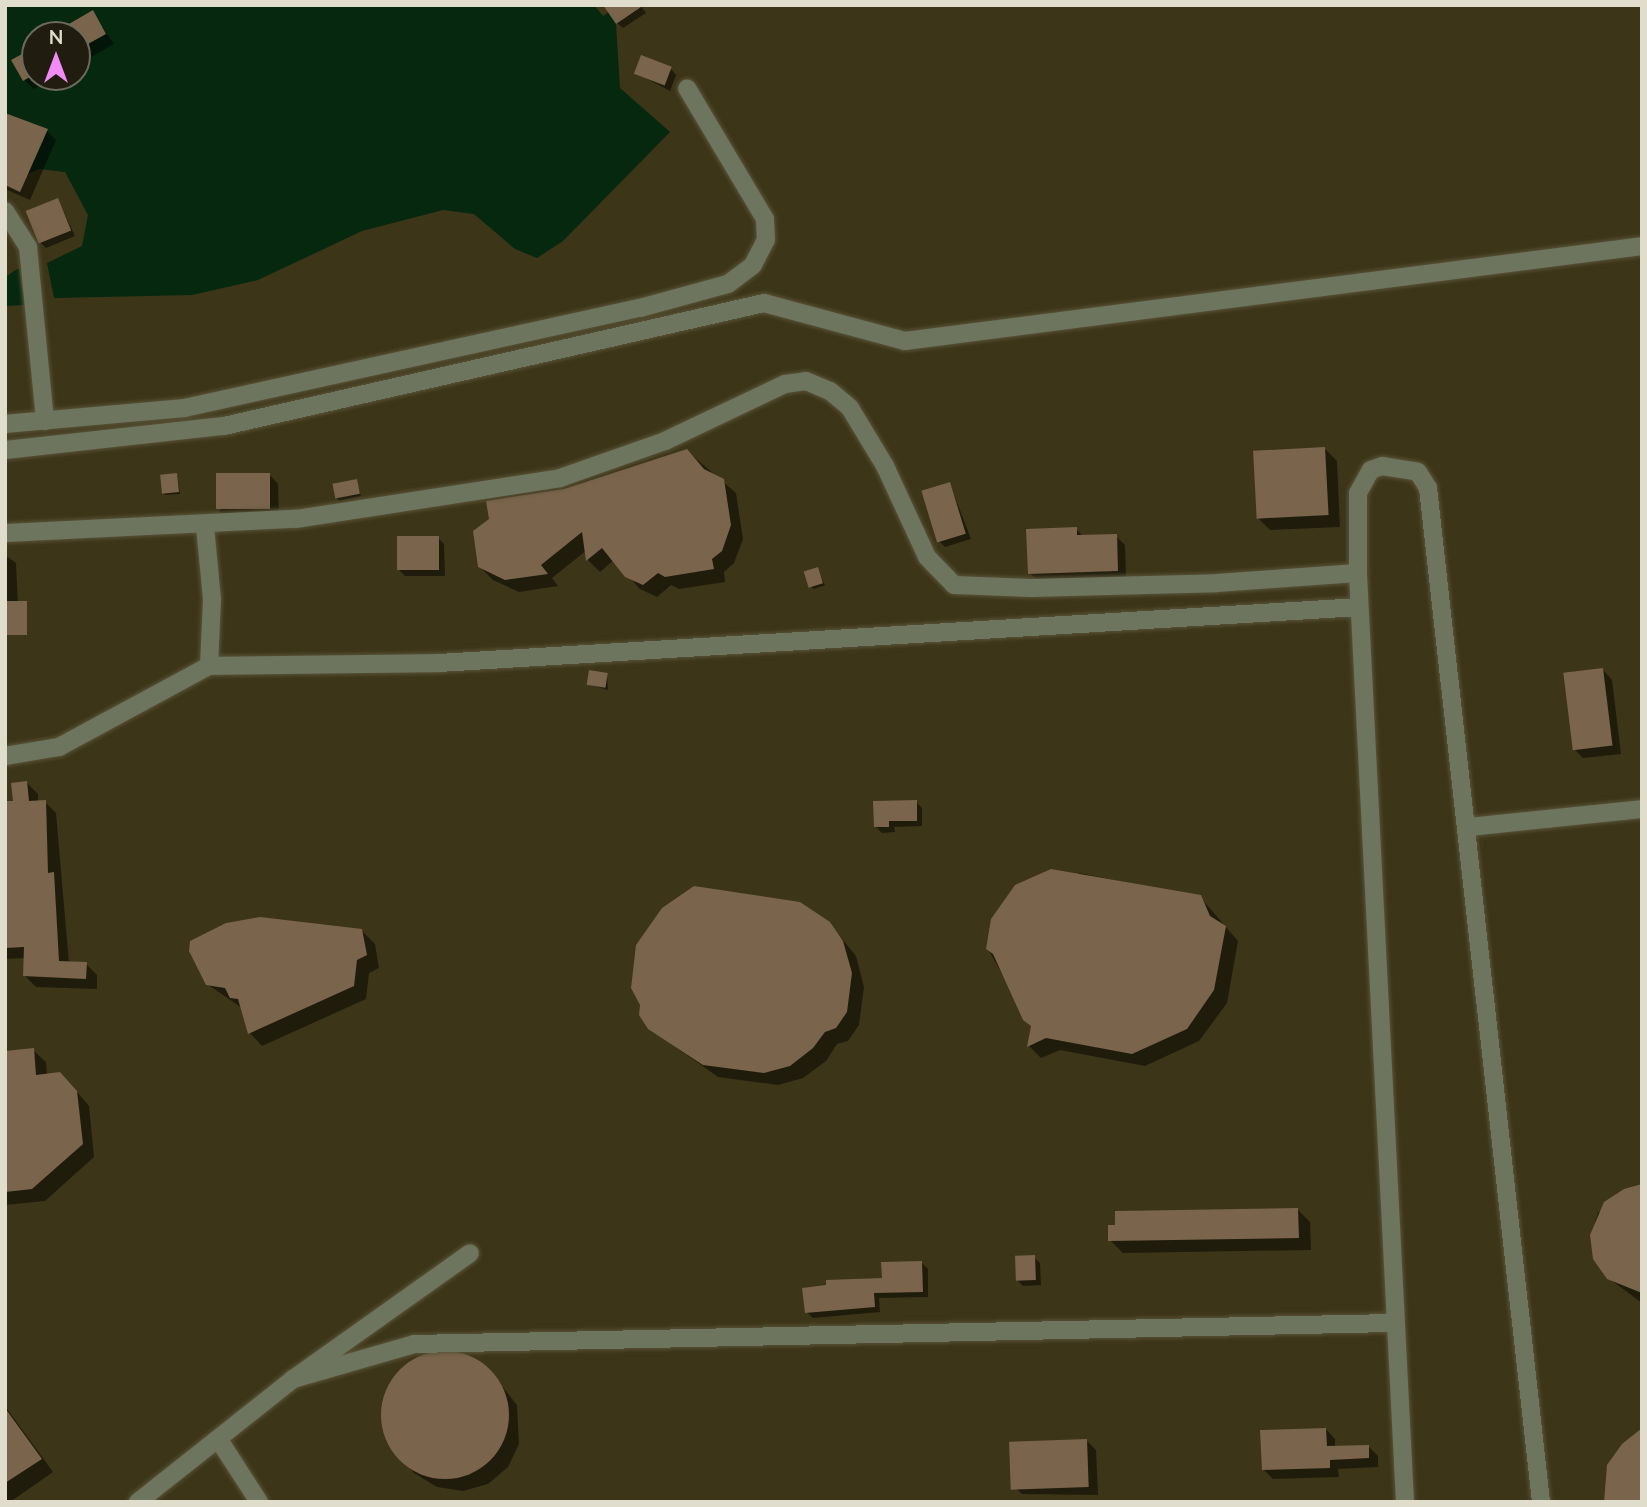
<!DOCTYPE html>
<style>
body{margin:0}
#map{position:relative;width:1647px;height:1507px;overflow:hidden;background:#3c3518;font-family:Lato,sans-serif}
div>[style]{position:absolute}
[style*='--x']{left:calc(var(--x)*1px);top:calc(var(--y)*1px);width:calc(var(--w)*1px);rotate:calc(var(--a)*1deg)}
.water>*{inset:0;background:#05280f}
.shadow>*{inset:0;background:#0007}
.building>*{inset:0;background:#7a644c;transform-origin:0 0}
.round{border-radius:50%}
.roads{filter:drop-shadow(0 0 2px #5a5338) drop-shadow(0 0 2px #5a5338)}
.minor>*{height:18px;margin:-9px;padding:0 9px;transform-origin:9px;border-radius:9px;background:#6d755f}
span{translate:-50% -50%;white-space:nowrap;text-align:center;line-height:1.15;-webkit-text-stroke:5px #201d10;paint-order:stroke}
.frame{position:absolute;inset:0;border:7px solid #e1ddcc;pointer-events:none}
.north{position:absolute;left:21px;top:21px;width:70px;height:70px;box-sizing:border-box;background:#201d10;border:2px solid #6d6a5b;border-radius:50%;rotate:0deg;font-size:19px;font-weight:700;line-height:28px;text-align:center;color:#e1ddcc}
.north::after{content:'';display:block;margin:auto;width:24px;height:32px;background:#f18bf5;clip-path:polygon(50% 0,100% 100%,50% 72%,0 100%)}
</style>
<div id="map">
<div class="water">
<div style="clip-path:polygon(evenodd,5px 5px,594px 5px,603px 16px,615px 8px,620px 88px,670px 132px,563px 241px,537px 258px,515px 249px,474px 214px,443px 210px,362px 231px,258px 280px,192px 295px,54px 298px,47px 263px,82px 246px,88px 215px,65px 172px,39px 169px,9px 182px,5px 179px,5px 5px,35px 35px,77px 35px,77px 77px,35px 77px,35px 35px)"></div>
<div style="clip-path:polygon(19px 268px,24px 305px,5px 306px,5px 277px)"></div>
</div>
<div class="shadow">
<div style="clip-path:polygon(640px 5px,646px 13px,623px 28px,617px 23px)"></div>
<div style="clip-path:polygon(92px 13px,114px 44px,77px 65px,77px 35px,56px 35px)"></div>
<div style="clip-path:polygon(35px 48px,35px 77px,55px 77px,34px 89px,25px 80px)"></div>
<div style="clip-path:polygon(671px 69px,676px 75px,670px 91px,636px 73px)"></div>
<div style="clip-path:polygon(5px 114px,47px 131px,56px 140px,30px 200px,5px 189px)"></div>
<div style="clip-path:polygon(58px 200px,75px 236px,46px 248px,40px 242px)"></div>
<div style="clip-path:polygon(1325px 449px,1337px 461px,1340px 527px,1270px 530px,1257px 517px)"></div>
<div style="clip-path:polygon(687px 451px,736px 493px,743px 539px,734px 563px,724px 572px,725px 582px,679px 589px,671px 585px,657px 597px,640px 589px,614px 560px,600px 572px,588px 560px,587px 550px,552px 578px,558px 586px,519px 592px,493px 580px,480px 567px,564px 491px)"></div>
<div style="clip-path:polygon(177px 474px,180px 494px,165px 495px,163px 492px)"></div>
<div style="clip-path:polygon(269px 474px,278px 484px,279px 518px,228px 520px,219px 511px)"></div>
<div style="clip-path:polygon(356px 481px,361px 496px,339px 501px,337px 498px)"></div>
<div style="clip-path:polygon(950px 484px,971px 539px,945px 547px,939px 541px)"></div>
<div style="clip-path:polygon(1076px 529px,1084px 537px,1116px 536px,1125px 545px,1126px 579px,1039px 582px,1030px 573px)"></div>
<div style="clip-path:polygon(438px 538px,444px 544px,445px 576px,405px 576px,399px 570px)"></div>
<div style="clip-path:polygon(5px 555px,16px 563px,18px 608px,5px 608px)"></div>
<div style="clip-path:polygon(817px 569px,825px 585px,814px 589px,811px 587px)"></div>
<div style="clip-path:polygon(1603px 670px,1612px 680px,1621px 754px,1583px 758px,1574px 749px)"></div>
<div style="clip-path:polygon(607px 674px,608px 690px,588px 684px)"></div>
<div style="clip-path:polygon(27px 783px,38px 794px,38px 802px,45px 802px,56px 813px,69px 963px,86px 964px,97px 975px,97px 989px,36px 987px,25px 976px,25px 958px,5px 959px,5px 803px,15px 803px)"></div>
<div style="clip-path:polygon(916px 802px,922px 808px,922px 826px,894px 827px,895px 832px,882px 833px,876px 827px)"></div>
<div style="clip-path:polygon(1079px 873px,1200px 897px,1238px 941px,1227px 1003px,1199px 1041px,1145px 1066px,1060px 1050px,1041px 1058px,1029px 1046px,1032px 1027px,988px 949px)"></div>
<div style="clip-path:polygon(829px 923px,856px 956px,864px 987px,859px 1025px,848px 1041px,837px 1044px,826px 1061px,803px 1078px,778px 1085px,718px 1077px,649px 1028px)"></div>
<div style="clip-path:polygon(362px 931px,375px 944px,379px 968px,369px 973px,366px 999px,262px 1046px,250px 1033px,242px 1008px,207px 984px)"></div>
<div style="clip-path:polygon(33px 1050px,46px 1062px,47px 1075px,73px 1087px,89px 1106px,94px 1157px,45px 1201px,5px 1205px,5px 1051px)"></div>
<div style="clip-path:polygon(1624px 1190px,1642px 1190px,1642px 1303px,1608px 1278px,1591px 1235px,1598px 1213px)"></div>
<div style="clip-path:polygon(1297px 1209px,1310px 1222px,1311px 1250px,1123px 1253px,1110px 1240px)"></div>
<div style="clip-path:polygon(1034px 1257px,1040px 1263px,1041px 1285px,1023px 1286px,1017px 1280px)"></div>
<div style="clip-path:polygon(922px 1263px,928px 1269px,928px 1297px,879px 1298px,880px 1312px,813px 1318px,807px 1312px)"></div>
<div style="clip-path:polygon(467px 1356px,489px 1370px,517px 1405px,519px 1444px,508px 1467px,488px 1484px,463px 1491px,437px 1487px,414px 1473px,386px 1438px,382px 1412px,388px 1387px,415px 1359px)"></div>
<div style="clip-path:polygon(5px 1406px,53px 1472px,10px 1502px,5px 1502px)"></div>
<div style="clip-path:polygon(1326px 1429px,1335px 1439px,1335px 1447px,1368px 1446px,1378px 1456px,1378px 1467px,1338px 1469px,1339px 1477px,1273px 1479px,1264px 1470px)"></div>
<div style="clip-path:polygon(1086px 1440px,1096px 1450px,1098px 1495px,1022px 1494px,1013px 1485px)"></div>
</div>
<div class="building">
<div style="clip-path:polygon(603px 5px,644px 5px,616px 24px)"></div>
<div style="clip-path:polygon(93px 10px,106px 34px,77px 50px,77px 35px,50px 35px)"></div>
<div style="clip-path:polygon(35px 47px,35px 74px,23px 81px,11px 60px)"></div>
<div style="left:641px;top:55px;width:33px;height:20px;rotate:21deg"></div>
<div style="clip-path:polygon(5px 113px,48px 129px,20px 192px,5px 185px)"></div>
<div style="left:58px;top:198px;width:35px;height:35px;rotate:68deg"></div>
<div style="left:1325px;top:447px;width:68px;height:72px;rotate:87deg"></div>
<div style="clip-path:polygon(687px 449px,704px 469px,724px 479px,731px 525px,722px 551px,712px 559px,714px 569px,665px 577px,658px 573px,643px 585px,625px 577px,602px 548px,586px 561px,582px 532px,541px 565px,548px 574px,505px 580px,478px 567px,473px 531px,489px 519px,486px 501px,564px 489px)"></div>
<div style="left:177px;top:473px;width:19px;height:17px;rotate:84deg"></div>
<div style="left:270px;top:473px;width:36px;height:54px;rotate:90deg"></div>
<div style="left:357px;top:479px;width:15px;height:25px;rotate:79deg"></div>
<div style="left:950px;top:482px;width:54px;height:30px;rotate:73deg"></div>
<div style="clip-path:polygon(1077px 527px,1077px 535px,1117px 534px,1118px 571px,1028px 574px,1026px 529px)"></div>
<div style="left:439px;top:536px;width:34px;height:42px;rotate:90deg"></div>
<div style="left:818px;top:567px;width:17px;height:15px;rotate:73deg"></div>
<div style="left:5px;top:601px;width:22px;height:34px"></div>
<div style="left:1603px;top:668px;width:78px;height:40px;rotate:83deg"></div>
<div style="left:589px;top:670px;width:19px;height:15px;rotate:9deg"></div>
<div style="clip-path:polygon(27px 781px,29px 801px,46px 800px,48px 873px,54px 872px,59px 961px,87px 962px,86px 979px,23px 976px,24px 947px,5px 948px,5px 801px,13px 801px,11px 783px)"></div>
<div style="clip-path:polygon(917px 800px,917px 821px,889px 821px,889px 827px,874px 827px,873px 801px)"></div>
<div style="clip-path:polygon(1051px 869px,1201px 895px,1210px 916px,1226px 926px,1214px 990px,1187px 1029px,1132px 1054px,1046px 1038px,1027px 1047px,1031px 1026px,1023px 1020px,993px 954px,986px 949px,991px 919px,1015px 885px)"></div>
<div style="clip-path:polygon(694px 886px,800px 902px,830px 922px,843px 941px,852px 973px,847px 1012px,836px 1028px,825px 1032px,813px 1048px,790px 1066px,764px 1073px,703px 1065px,648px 1029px,639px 1015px,640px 1005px,631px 988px,636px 945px,662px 908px)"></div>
<div style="clip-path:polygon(260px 917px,362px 929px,367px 955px,357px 960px,354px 986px,248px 1034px,238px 999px,230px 998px,225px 988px,206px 985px,189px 951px,190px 941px,226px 923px)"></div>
<div style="clip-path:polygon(34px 1048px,36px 1075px,60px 1072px,77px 1091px,83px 1144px,32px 1189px,5px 1192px,5px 1051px)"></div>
<div style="clip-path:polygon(1642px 1184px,1642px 1293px,1607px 1279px,1593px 1259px,1590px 1235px,1604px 1202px,1624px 1189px)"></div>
<div style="clip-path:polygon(1298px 1208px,1299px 1238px,1108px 1241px,1108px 1225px,1115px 1225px,1115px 1211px)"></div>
<div style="left:1035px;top:1255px;width:25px;height:20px;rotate:88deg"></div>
<div style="clip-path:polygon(922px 1261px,923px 1292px,874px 1293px,875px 1307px,805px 1313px,802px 1288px,826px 1285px,826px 1280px,882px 1278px,881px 1262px)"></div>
<div class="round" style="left:381px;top:1351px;width:128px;height:128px"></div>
<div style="clip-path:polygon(5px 1408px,42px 1459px,5px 1483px)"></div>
<div style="clip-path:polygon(1326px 1428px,1327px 1446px,1369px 1445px,1369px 1458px,1330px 1460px,1330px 1468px,1262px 1470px,1260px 1430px)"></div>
<div style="clip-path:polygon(1642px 1428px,1642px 1502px,1604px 1502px,1607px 1465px,1622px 1444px)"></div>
<div style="left:1087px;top:1439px;width:48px;height:78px;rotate:88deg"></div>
</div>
<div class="roads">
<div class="minor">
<div style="--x:5;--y:211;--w:43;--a:57.4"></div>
<div style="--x:28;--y:247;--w:175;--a:84.4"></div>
<div style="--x:5;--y:424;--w:180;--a:-5.1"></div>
<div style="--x:184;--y:408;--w:467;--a:-12.4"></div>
<div style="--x:640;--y:308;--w:91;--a:-15.3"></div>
<div style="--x:728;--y:284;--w:31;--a:-37"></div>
<div style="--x:753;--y:265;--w:28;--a:-63"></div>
<div style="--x:766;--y:240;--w:21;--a:-93"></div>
<div style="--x:765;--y:219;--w:152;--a:-120.8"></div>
<div style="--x:5;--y:450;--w:220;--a:-6.3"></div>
<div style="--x:224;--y:426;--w:554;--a:-12.83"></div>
<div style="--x:764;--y:303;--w:146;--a:15.1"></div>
<div style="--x:905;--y:341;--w:743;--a:-7.34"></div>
<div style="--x:5;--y:533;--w:291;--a:-2.8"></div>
<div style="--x:296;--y:519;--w:267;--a:-8.8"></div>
<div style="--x:560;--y:478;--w:111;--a:-19.4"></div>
<div style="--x:665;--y:441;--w:133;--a:-25.4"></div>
<div style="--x:785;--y:384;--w:21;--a:-8"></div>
<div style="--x:806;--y:381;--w:26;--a:23"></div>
<div style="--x:830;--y:391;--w:26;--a:40"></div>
<div style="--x:850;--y:408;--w:68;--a:58.9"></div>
<div style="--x:885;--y:466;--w:100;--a:65.2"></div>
<div style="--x:927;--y:557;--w:39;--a:46"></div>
<div style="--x:954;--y:585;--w:77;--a:2.2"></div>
<div style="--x:1031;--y:588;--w:186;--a:-1.5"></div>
<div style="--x:1217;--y:583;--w:141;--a:-4.1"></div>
<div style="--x:209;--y:666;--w:230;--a:-0.7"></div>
<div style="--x:439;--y:663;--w:922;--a:-3.48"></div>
<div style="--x:5;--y:756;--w:55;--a:-9.5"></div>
<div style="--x:59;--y:747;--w:170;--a:-28.4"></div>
<div style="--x:209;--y:666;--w:67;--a:-87.4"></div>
<div style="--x:212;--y:599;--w:73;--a:-95.5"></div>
<div style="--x:1468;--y:827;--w:175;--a:-5.9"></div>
<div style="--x:293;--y:1379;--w:126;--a:-16.1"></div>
<div style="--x:414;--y:1344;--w:981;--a:-1.23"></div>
<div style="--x:219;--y:1440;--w:74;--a:57.2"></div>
<div style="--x:138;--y:1502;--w:198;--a:-38.4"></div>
<div style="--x:293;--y:1379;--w:217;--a:-35.4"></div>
<div style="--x:1405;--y:1502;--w:930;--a:-92.9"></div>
<div style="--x:1358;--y:573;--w:80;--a:-90"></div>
<div style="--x:1358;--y:493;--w:26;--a:-61"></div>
<div style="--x:1371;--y:470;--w:12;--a:-20"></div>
<div style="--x:1382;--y:466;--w:36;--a:9"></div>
<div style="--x:1418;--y:472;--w:19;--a:58"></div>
<div style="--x:1428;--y:488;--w:1020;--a:83.64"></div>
</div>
</div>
<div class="frame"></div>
<div class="north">N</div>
</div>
